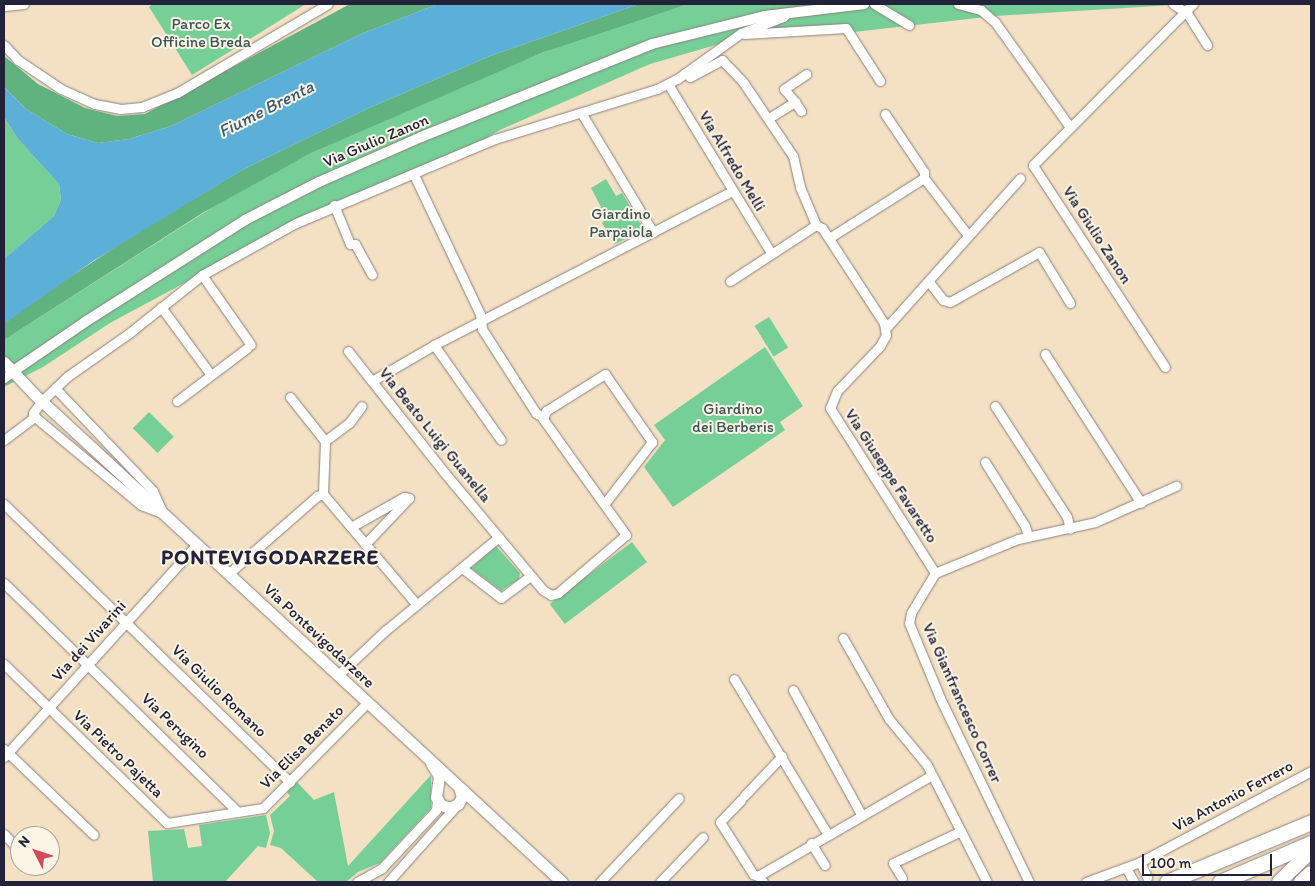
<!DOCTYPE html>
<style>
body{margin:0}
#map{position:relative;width:1315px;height:886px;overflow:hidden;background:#f4e1c4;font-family:Itim,sans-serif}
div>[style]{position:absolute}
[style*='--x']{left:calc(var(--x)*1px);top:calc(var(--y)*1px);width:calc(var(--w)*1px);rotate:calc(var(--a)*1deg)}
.green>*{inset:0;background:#75cf96;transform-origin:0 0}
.forest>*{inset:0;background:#60b27f}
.water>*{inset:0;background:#5cb0d8}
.roads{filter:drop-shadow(0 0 1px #8b8280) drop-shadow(0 0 1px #8b8280)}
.minor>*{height:9px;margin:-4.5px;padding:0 4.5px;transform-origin:4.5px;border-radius:4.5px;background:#fff}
.tertiary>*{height:10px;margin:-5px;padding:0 5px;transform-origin:5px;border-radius:5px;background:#fff}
.secondary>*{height:11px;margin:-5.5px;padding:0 5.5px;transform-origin:5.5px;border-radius:5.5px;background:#fff}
.trunk>*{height:14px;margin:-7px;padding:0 7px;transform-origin:7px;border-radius:7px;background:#fff}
.motorway>*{height:15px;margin:-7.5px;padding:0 7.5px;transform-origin:7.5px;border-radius:7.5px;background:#fff}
span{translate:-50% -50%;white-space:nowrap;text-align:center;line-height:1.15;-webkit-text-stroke:4px #fcf5e5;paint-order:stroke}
.park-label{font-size:16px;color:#3b5656}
.street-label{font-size:16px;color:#22223b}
.water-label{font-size:18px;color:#395b7a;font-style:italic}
.district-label{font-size:21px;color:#22223b;font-weight:700;letter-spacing:1px}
.frame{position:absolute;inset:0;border:5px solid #22223b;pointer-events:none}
.north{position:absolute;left:10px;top:826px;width:50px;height:50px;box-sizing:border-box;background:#fcf5e5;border:1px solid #a5a1a1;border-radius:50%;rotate:311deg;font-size:14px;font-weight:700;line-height:20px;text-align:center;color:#22223b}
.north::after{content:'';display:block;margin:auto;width:18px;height:22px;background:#d1495b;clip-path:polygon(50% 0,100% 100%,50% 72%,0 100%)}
.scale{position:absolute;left:1142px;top:854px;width:130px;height:22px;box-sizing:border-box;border:2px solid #22223b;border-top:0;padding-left:6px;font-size:15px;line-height:18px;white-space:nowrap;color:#22223b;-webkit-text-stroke:4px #fcf5e5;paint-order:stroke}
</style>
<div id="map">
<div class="green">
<div style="clip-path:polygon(153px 4px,306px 4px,192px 75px,149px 7px)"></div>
<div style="clip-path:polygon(688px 4px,1189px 4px,995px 16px,845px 33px,740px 38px,650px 64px,500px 130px,483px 140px,333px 203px,110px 323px,43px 367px,4px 387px,4px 340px,238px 191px,311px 153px,443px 93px,582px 37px)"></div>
<div style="clip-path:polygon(4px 117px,18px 139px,59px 184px,61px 200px,54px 216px,4px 259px)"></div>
<div style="clip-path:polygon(606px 179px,616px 196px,622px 193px,644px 230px,615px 244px,602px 223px,604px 221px,597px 209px,601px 207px,591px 188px)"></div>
<div style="left:769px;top:317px;width:36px;height:17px;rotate:58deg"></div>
<div style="clip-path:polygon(765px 347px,803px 406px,780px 422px,785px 430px,673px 507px,644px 467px,665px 440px,654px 425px)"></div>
<div style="left:149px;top:412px;width:35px;height:23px;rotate:45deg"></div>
<div style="left:632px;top:542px;width:25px;height:103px;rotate:53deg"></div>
<div style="clip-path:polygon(496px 546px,520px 573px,519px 579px,501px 591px,471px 568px)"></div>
<div style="clip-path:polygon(431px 775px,431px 808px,380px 863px,358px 872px,346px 882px,318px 882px,281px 848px,270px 845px,274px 831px,270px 815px,290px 796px,287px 792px,297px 782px,314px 800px,334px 792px,348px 866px)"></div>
<div style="clip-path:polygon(266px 815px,270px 833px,266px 848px,258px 846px,225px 882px,153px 882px,148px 831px,184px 829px,188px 848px,202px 846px,199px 825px)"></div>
</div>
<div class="forest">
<div style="clip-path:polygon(350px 4px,438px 4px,361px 34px,171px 126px,129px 139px,98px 143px,67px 134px,26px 109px,4px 87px,4px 56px,38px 84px,85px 108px,117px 116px,145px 114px)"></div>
<div style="clip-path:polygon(639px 4px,688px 4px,544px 52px,311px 153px,204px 212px,4px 340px,4px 324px,29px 304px,132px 236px,244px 169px,371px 107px,490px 56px)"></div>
</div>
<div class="water">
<div style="clip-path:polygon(438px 4px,639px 4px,490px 56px,371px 107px,244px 169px,93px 261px,4px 324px,4px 259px,54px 216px,61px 200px,59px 184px,18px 139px,4px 117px,4px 87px,26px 109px,67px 134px,98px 143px,129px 139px,171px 126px,361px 34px)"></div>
</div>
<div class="roads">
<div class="minor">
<div style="--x:874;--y:4;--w:41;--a:31"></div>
<div style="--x:958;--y:4;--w:24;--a:15"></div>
<div style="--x:981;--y:10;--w:18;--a:41"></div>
<div style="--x:995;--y:22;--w:129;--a:54.5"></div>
<div style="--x:1173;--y:4;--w:17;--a:33"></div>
<div style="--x:1187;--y:13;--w:38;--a:58"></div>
<div style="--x:4;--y:6;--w:20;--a:-6"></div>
<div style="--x:744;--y:34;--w:102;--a:-3.4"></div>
<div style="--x:846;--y:28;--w:63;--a:57.3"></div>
<div style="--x:4;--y:45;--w:21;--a:47"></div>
<div style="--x:18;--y:60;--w:52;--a:34"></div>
<div style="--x:61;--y:89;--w:37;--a:24"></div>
<div style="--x:95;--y:104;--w:25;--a:11"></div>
<div style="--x:120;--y:109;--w:22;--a:-5"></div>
<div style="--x:142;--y:107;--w:38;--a:-22"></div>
<div style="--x:177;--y:93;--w:175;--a:-30.5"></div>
<div style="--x:685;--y:73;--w:6;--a:39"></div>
<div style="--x:690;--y:77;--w:36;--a:-28"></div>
<div style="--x:722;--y:60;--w:30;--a:46"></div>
<div style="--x:743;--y:82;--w:89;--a:56"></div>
<div style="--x:793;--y:156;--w:32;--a:77"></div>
<div style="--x:800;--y:187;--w:41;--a:67.2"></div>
<div style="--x:816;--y:225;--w:7;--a:27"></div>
<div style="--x:822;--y:228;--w:113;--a:56.9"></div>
<div style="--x:884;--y:323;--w:12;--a:81"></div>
<div style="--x:886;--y:335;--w:13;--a:119"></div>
<div style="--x:880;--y:346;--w:62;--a:133.7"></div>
<div style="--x:837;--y:391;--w:18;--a:112"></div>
<div style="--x:830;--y:408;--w:196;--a:57.5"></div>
<div style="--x:668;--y:84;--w:198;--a:58.6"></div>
<div style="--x:795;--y:102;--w:17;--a:-130"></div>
<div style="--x:784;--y:89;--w:27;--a:-34"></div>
<div style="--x:582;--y:114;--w:138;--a:59"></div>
<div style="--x:885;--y:114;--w:70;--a:56.1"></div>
<div style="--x:924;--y:172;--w:6;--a:90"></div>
<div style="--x:769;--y:118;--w:31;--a:-32"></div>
<div style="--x:795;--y:102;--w:11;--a:56"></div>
<div style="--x:414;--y:175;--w:154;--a:64.6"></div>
<div style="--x:480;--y:314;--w:15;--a:82"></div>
<div style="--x:482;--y:329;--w:100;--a:57.3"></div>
<div style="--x:536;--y:413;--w:8;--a:30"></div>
<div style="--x:334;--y:205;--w:42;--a:67.7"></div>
<div style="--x:350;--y:244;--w:5;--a:0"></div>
<div style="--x:355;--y:244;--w:35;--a:61"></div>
<div style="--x:829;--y:238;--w:112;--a:-32.3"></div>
<div style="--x:924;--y:178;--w:71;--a:52.5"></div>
<div style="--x:202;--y:275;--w:85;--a:55"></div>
<div style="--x:730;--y:281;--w:103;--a:-33.1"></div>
<div style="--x:929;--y:282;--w:23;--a:52"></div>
<div style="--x:943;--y:300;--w:7;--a:16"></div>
<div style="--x:950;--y:302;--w:102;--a:-29.3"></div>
<div style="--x:1039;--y:252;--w:60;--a:58.7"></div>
<div style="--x:161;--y:307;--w:84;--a:53.7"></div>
<div style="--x:886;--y:328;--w:201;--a:-48.2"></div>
<div style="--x:434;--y:345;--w:116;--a:54.8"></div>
<div style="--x:348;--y:351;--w:153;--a:51.6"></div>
<div style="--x:443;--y:471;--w:155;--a:50"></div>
<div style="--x:543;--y:590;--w:9;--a:32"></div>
<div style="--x:551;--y:595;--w:7;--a:-16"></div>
<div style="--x:558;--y:593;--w:89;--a:-40.5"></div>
<div style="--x:626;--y:535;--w:143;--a:-125.6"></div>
<div style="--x:543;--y:419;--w:9;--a:-69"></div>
<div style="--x:546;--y:411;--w:70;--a:-32.1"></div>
<div style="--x:605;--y:374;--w:83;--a:55.3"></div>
<div style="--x:652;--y:442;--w:77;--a:127.6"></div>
<div style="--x:1045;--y:354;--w:177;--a:57.2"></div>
<div style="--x:1165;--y:367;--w:241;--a:-123.2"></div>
<div style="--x:1033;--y:165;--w:227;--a:-45.2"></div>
<div style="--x:4;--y:378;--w:10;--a:-37"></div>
<div style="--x:372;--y:381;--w:72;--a:-30.1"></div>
<div style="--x:434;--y:345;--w:335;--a:-27.3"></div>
<div style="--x:55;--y:388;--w:142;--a:46.4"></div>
<div style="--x:153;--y:491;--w:22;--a:66"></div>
<div style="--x:46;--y:397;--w:30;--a:-44"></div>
<div style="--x:68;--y:376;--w:73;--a:-35"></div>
<div style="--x:128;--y:334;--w:95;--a:-38.6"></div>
<div style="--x:202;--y:275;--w:107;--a:-29"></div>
<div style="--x:296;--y:223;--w:216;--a:-22.9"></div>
<div style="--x:495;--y:139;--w:170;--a:-17.2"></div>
<div style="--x:657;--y:89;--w:22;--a:-27"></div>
<div style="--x:677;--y:79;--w:79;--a:-35.7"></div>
<div style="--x:741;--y:33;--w:45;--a:-20.9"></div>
<div style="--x:783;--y:17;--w:6;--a:-45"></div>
<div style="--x:290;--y:397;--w:56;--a:51.5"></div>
<div style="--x:325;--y:441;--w:53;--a:92.2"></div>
<div style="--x:177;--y:401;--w:88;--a:-37.1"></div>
<div style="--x:995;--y:406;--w:132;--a:57"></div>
<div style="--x:1067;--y:517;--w:12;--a:76"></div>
<div style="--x:35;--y:417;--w:138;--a:39.7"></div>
<div style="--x:141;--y:505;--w:19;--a:21"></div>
<div style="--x:35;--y:417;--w:4;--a:-117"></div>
<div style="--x:33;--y:413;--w:9;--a:-54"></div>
<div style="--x:4;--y:440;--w:39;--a:-37"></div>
<div style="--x:325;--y:441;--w:30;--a:-37"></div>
<div style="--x:349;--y:423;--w:21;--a:-53"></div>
<div style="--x:985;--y:462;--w:75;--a:58"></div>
<div style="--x:1025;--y:526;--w:10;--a:73"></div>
<div style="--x:323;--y:494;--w:145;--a:49.7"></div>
<div style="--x:4;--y:504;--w:399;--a:44.2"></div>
<div style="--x:351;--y:527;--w:61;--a:-29.5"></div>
<div style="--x:404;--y:497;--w:5;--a:11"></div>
<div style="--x:409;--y:498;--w:64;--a:133.7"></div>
<div style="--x:462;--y:568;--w:49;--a:37.6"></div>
<div style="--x:501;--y:598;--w:36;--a:-37"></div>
<div style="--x:935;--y:573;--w:47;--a:121"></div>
<div style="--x:911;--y:613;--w:10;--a:101"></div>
<div style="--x:909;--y:623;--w:81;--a:67.5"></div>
<div style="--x:940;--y:698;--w:204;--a:64.2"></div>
<div style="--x:935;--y:573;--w:90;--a:-22.3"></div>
<div style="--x:1018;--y:539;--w:79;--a:-12.4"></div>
<div style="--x:1095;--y:522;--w:89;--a:-24"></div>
<div style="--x:228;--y:574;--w:118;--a:-41.2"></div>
<div style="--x:317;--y:496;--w:6;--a:-18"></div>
<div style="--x:4;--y:583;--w:327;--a:44.4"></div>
<div style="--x:843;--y:638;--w:93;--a:60.4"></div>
<div style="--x:889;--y:719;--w:60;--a:50.4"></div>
<div style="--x:927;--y:765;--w:131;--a:62.9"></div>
<div style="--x:4;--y:664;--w:228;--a:44.3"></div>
<div style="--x:167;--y:823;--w:97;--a:-8.9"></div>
<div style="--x:263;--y:808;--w:148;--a:-45.3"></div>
<div style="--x:338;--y:675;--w:66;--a:-43.2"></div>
<div style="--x:386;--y:630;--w:146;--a:-39.5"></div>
<div style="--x:734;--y:679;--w:180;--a:58.9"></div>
<div style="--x:793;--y:690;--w:141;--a:61.3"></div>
<div style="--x:4;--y:749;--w:124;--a:43.7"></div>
<div style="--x:4;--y:757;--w:286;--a:-47.8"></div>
<div style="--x:744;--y:796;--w:55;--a:-46.5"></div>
<div style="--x:741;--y:800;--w:30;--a:134"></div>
<div style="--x:720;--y:822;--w:62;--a:57.6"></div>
<div style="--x:753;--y:874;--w:5;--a:22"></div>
<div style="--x:4;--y:834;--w:23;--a:47"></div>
<div style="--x:811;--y:843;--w:26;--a:58"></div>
<div style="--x:1140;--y:862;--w:17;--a:65"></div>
<div style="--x:1126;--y:868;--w:16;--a:60"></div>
<div style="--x:902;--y:878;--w:17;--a:-121"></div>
<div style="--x:893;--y:863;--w:75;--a:-25.2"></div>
<div style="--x:357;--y:882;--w:29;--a:-29"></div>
<div style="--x:382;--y:868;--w:79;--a:-47"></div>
<div style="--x:436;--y:810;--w:10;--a:-84"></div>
<div style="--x:388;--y:882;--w:102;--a:-48.2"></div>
<div style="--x:600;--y:882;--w:115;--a:-46.8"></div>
<div style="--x:660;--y:882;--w:62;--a:-46.3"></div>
<div style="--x:763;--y:882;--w:8;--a:-130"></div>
<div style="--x:758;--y:876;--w:201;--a:-30.1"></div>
<div style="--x:1086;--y:882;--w:58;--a:-20.3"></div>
<div style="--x:1140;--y:862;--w:194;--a:-28"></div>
</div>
<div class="tertiary">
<div style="--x:12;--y:372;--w:88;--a:-34.4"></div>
<div style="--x:85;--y:322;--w:190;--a:-32.5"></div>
<div style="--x:245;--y:220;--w:83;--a:-27.2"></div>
<div style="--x:319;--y:182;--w:111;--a:-23.8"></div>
<div style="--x:421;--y:137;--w:249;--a:-21.9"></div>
<div style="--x:652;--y:44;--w:116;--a:-13.9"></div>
<div style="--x:765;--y:16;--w:100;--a:-6.9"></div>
</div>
<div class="secondary">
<div style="--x:4;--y:362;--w:44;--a:46.8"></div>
<div style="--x:34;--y:394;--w:719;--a:42.75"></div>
<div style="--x:431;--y:763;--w:15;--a:58"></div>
<div style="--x:439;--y:776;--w:21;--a:98"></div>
<div style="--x:436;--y:797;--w:9;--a:58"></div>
<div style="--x:441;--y:805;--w:9;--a:18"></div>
<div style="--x:450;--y:808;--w:9;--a:-27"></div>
<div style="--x:458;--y:804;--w:8;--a:-60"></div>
<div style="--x:462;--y:797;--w:10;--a:-107"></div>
</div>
<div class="trunk">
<div style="--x:1279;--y:882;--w:45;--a:-44.1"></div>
<div style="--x:1301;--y:882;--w:13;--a:-42"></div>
</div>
<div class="motorway">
<div style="--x:1167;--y:882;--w:156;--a:-22.6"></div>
<div style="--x:1220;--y:882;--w:99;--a:-23.2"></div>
</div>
</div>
<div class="park-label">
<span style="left:201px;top:33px">Parco Ex<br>Officine Breda</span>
<span style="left:621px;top:223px">Giardino<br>Parpaiola</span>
<span style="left:733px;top:418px">Giardino<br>dei Berberis</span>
</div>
<div class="street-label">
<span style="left:376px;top:141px;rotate:-23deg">Via Giulio Zanon</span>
<span style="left:732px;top:161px;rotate:59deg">Via Alfredo Melli</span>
<span style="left:1097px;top:235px;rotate:57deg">Via Giulio Zanon</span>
<span style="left:435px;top:435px;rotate:51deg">Via Beato Luigi Guanella</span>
<span style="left:891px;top:476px;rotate:57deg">Via Giuseppe Favaretto</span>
<span style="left:319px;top:636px;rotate:43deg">Via Pontevigodarzere</span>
<span style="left:89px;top:641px;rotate:-48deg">Via dei Vivarini</span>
<span style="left:219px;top:691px;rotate:44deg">Via Giulio Romano</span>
<span style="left:962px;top:703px;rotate:66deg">Via Gianfrancesco Correr</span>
<span style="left:175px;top:726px;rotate:44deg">Via Perugino</span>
<span style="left:302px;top:747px;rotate:-45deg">Via Elisa Benato</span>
<span style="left:118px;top:754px;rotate:44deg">Via Pietro Pajetta</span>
<span style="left:1233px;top:796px;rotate:-28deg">Via Antonio Ferrero</span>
</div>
<div class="water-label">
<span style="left:266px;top:109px;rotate:-27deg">Fiume Brenta</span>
</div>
<div class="district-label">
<span style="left:270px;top:557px">PONTEVIGODARZERE</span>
</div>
<div class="frame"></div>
<div class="north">N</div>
<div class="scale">100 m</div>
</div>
